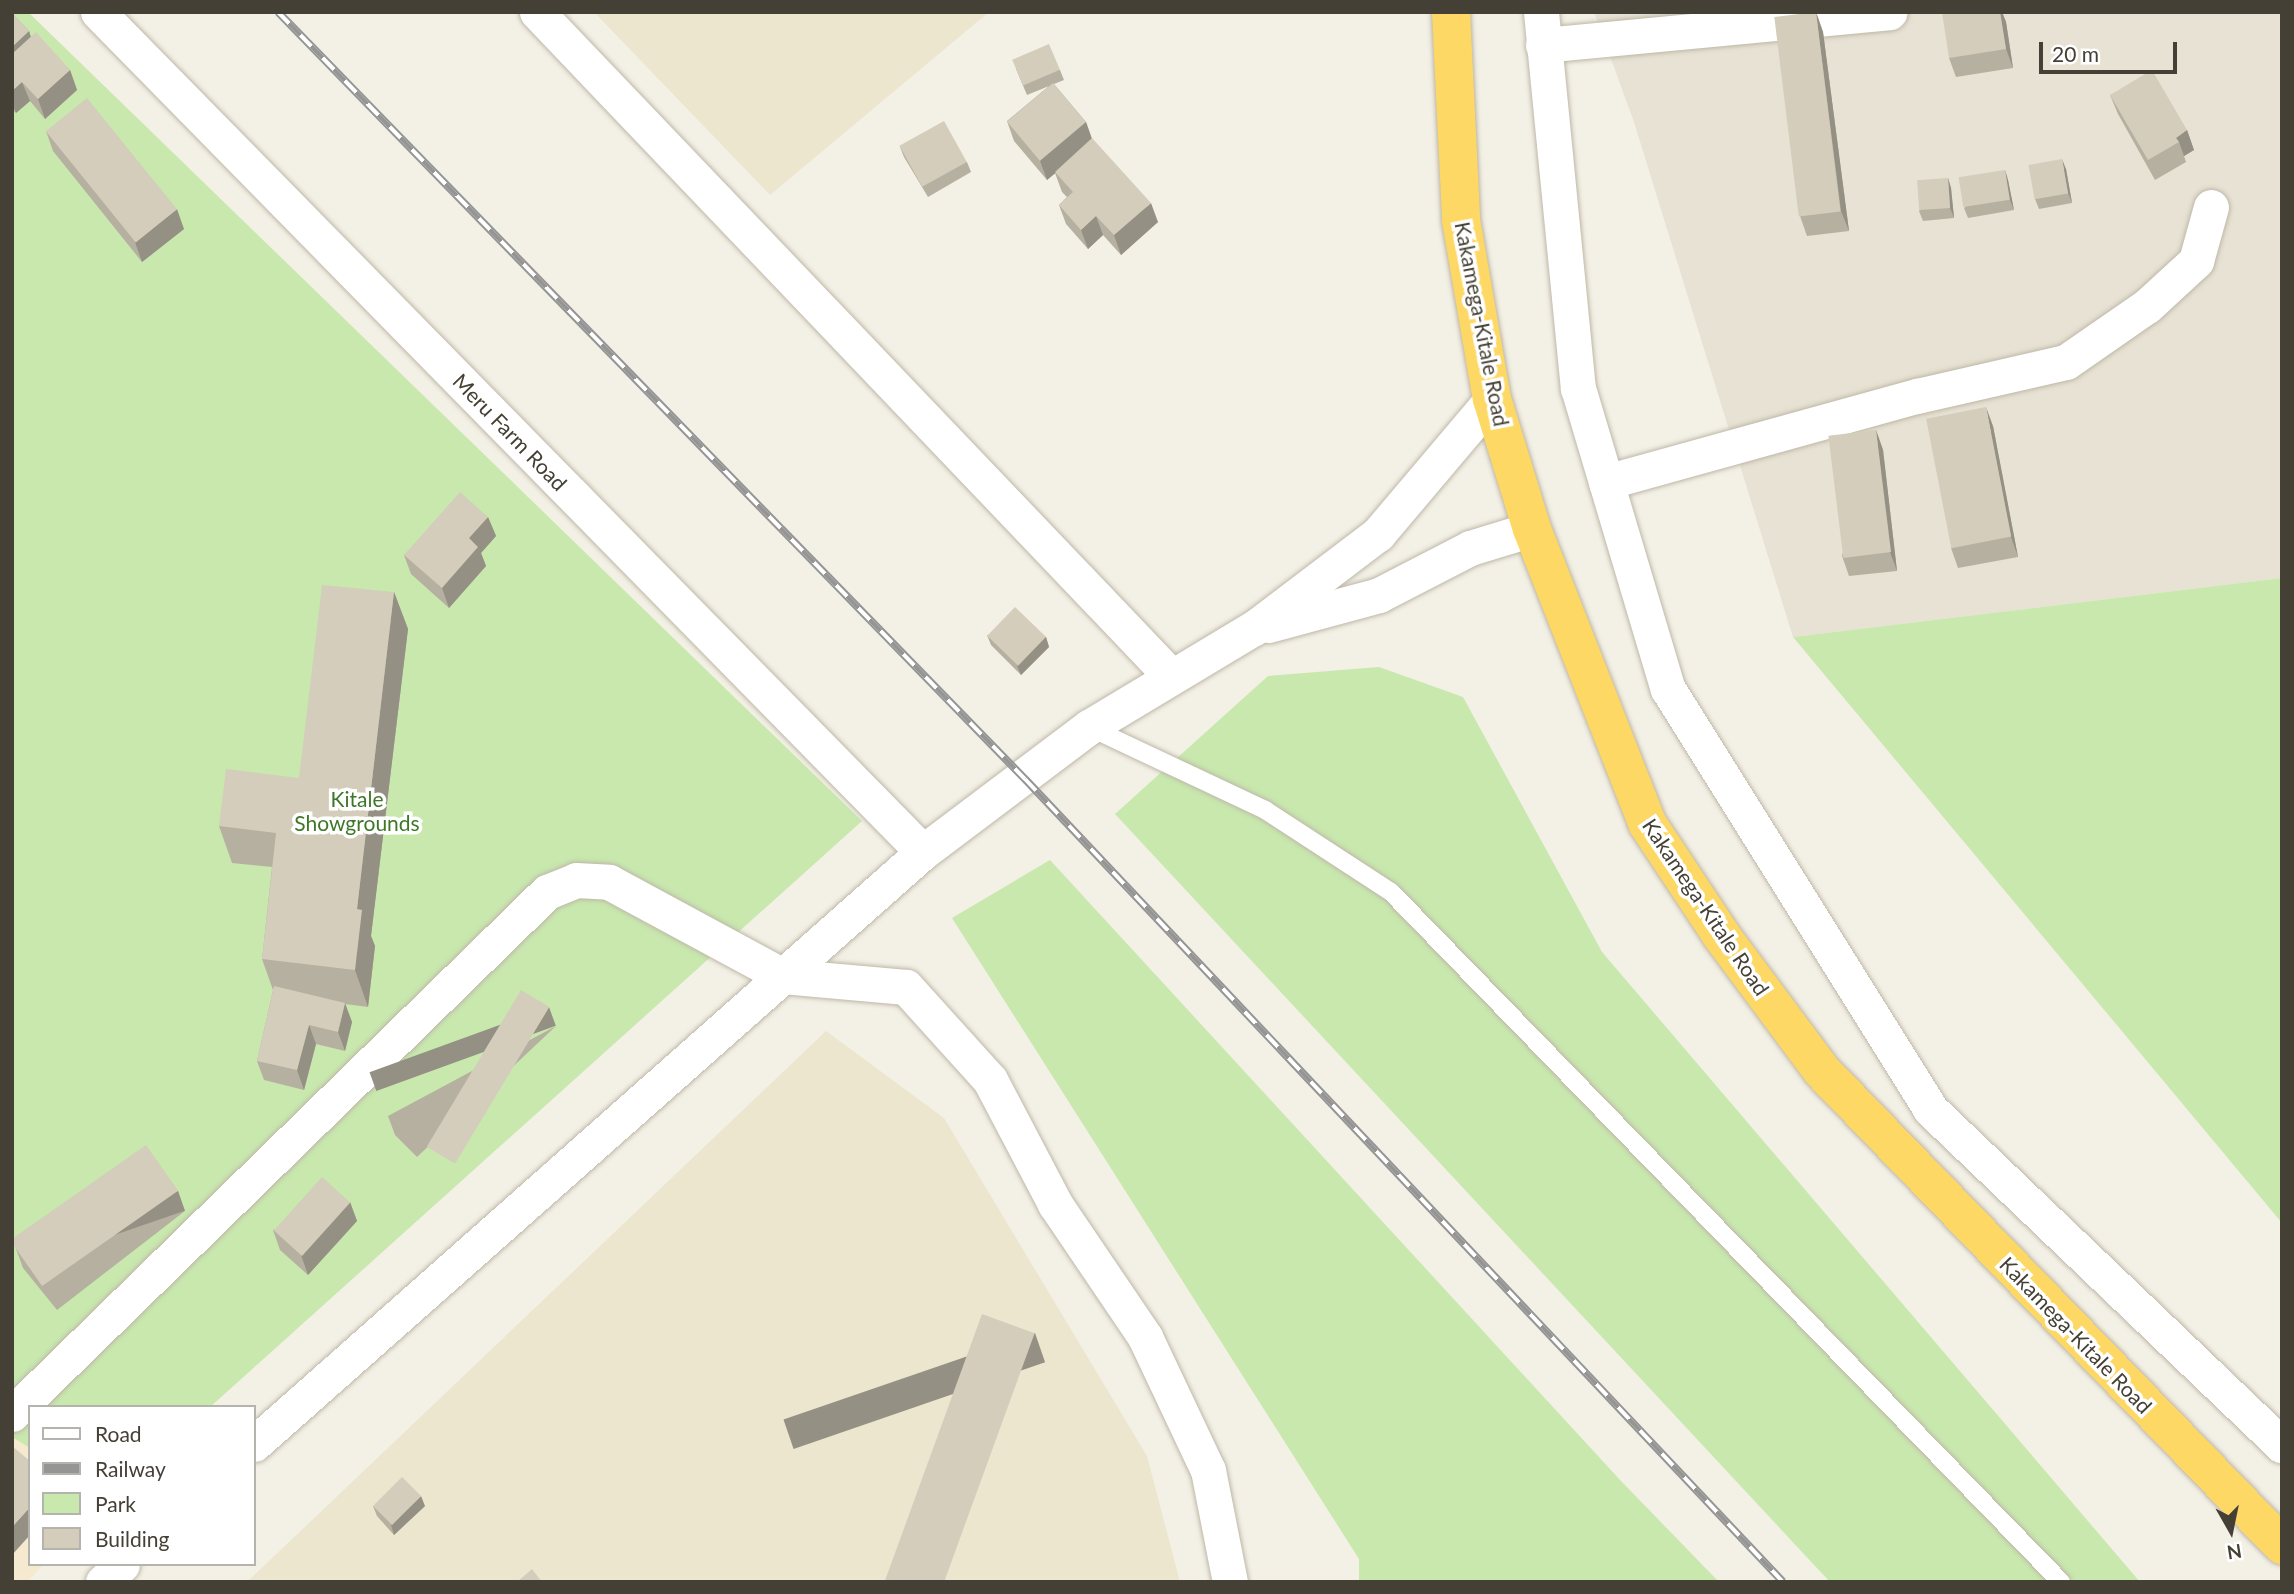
<!DOCTYPE html>
<style>
body{margin:0}
#map{position:relative;width:2294px;height:1594px;overflow:hidden;background:#f3f0e5;font-family:Lato,sans-serif}
div>[style]{position:absolute}
[style*='--x']{left:calc(var(--x)*1px);top:calc(var(--y)*1px);width:calc(var(--w)*1px);rotate:calc(var(--a)*1deg)}
.residential>*{inset:0;background:#e7e2d3}
.commercial>*{inset:0;background:#f5e9d0}
.education>*{inset:0;background:#ece6cf}
.green>*{inset:0;background:#c8e8ae}
.roads{filter:drop-shadow(0 0 2px #beb8a8) drop-shadow(0 0 2px #beb8a8)}
.lane>*{height:18px;margin:-9px;padding:0 9px;transform-origin:9px;border-radius:9px;background:#fff}
.street>*{height:35px;margin:-17.5px;padding:0 17.5px;transform-origin:17.5px;border-radius:17.5px;background:#fff}
.highway>*{height:38px;margin:-19px;padding:0 19px;transform-origin:19px;border-radius:19px;background:#fed865}
.rail>*{height:8px;margin-top:-4px;transform-origin:0;background:repeating-linear-gradient(90deg,#fff 0 16px,#959595 0 32px);box-sizing:border-box;border-block:2px solid #959595}
.wall>*{inset:0;background:#b6b0a1}
.shaded-wall>*{inset:0;background:#949083;transform-origin:0 0}
.building>*{inset:0;background:#d4cdbb;transform-origin:0 0}
span{translate:-50% -50%;white-space:nowrap;text-align:center;line-height:1.15;-webkit-text-stroke:7px #fff;paint-order:stroke}
.street-label{font-size:21px;color:#454035}
.park-label{font-size:21px;color:#3f7728}
.frame{position:absolute;inset:0;border:14px solid #454035;pointer-events:none}
.legend{position:absolute;left:28px;top:1405px;width:228px;height:161px;box-sizing:border-box;background:#fff;border:2px solid #b5b3ae;margin:0;padding:9px 12px;list-style:none;font-size:21px;color:#454035}
.legend li{display:flex;align-items:center;gap:14px;height:35px}
.legend b{width:35px;border:2px solid #b5b3ae}
.north{position:absolute;left:2196px;top:1496px;width:70px;height:70px;-webkit-text-stroke:5px #fff;paint-order:stroke;rotate:171deg;font-size:19px;font-weight:700;line-height:28px;text-align:center;color:#454035}
.north::after{content:'';display:block;margin:auto;width:24px;height:32px;background:#454035;clip-path:polygon(50% 0,100% 100%,50% 72%,0 100%)}
.scale{position:absolute;left:2039px;top:42px;width:138px;height:32px;box-sizing:border-box;border:4px solid #454035;border-top:0;padding-left:9px;font-size:21px;line-height:24px;white-space:nowrap;color:#454035;-webkit-text-stroke:5px #fff;paint-order:stroke}
</style>
<div id="map">
<div class="residential">
<div style="clip-path:polygon(1594px 12px,2282px 12px,2282px 578px,1793px 637px,1634px 122px)"></div>
</div>
<div class="commercial">
<div style="clip-path:polygon(14px 1438px,30px 1448px,30px 1564px,44px 1564px,27px 1582px,12px 1582px)"></div>
</div>
<div class="education">
<div style="clip-path:polygon(594px 12px,989px 12px,770px 195px)"></div>
<div style="clip-path:polygon(826px 1031px,944px 1118px,1147px 1456px,1180px 1582px,247px 1582px)"></div>
</div>
<div class="green">
<div style="clip-path:polygon(12px 12px,28px 12px,862px 821px,210px 1407px,30px 1407px,30px 1448px,12px 1437px)"></div>
<div style="clip-path:polygon(2282px 578px,2282px 1223px,1793px 637px)"></div>
<div style="clip-path:polygon(1379px 667px,1463px 697px,1602px 952px,2140px 1582px,1830px 1582px,1115px 814px,1268px 676px)"></div>
<div style="clip-path:polygon(1050px 860px,1621px 1481px,1719px 1582px,1359px 1582px,1359px 1559px,952px 918px)"></div>
</div>
<div class="roads">
<div class="lane">
<div style="--x:1089;--y:727;--w:195;--a:25.2"></div>
<div style="--x:1265;--y:810;--w:150;--a:33.1"></div>
<div style="--x:1391;--y:892;--w:962;--a:45.84"></div>
</div>
<div class="street">
<div style="--x:98;--y:12;--w:1177;--a:45.52"></div>
<div style="--x:537;--y:12;--w:917;--a:46.33"></div>
<div style="--x:1541;--y:12;--w:378;--a:84.4"></div>
<div style="--x:1578;--y:388;--w:314;--a:73.4"></div>
<div style="--x:1668;--y:689;--w:495;--a:58"></div>
<div style="--x:1930;--y:1109;--w:487;--a:43.7"></div>
<div style="--x:1543;--y:45;--w:348;--a:-5.4"></div>
<div style="--x:1606;--y:482;--w:323;--a:-15.5"></div>
<div style="--x:1917;--y:396;--w:153;--a:-12.9"></div>
<div style="--x:2066;--y:362;--w:98;--a:-34.7"></div>
<div style="--x:2147;--y:306;--w:67;--a:-42.6"></div>
<div style="--x:2196;--y:261;--w:56;--a:-74.5"></div>
<div style="--x:1268;--y:625;--w:115;--a:-15.1"></div>
<div style="--x:1379;--y:595;--w:102;--a:-27.3"></div>
<div style="--x:1470;--y:548;--w:65;--a:-17"></div>
<div style="--x:12;--y:1414;--w:747;--a:-44.3"></div>
<div style="--x:547;--y:892;--w:31;--a:-22"></div>
<div style="--x:576;--y:880;--w:33;--a:3"></div>
<div style="--x:609;--y:882;--w:198;--a:28.4"></div>
<div style="--x:783;--y:976;--w:123;--a:5.1"></div>
<div style="--x:906;--y:987;--w:125;--a:47.9"></div>
<div style="--x:990;--y:1080;--w:140;--a:62.3"></div>
<div style="--x:1055;--y:1204;--w:161;--a:55.9"></div>
<div style="--x:1145;--y:1337;--w:147;--a:64.7"></div>
<div style="--x:1208;--y:1470;--w:114;--a:78.9"></div>
<div style="--x:254;--y:1444;--w:893;--a:-41.51"></div>
<div style="--x:923;--y:852;--w:208;--a:-37"></div>
<div style="--x:1089;--y:727;--w:192;--a:-31"></div>
<div style="--x:1254;--y:628;--w:156;--a:-37.2"></div>
<div style="--x:1378;--y:534;--w:177;--a:-49.8"></div>
<div style="--x:103;--y:1582;--w:26;--a:-43"></div>
</div>
<div class="highway">
<div style="--x:1451;--y:12;--w:208;--a:87.2"></div>
<div style="--x:1461;--y:220;--w:182;--a:80.2"></div>
<div style="--x:1492;--y:399;--w:136;--a:72.9"></div>
<div style="--x:1532;--y:529;--w:316;--a:68.6"></div>
<div style="--x:1647;--y:823;--w:134;--a:56.5"></div>
<div style="--x:1721;--y:935;--w:169;--a:53.4"></div>
<div style="--x:1822;--y:1071;--w:661;--a:45.86"></div>
</div>
</div>
<div class="rail">
<div style="--x:278;--y:12;--w:1071;--a:45.76"></div>
<div style="--x:1025;--y:779;--w:1104;--a:46.65"></div>
</div>
<div class="wall">
<div style="clip-path:polygon(1816px 12px,1823px 32px,1849px 231px,1807px 236px,1800px 216px)"></div>
<div style="clip-path:polygon(2000px 12px,2002px 12px,2006px 22px,2013px 68px,1956px 77px,1949px 58px)"></div>
<div style="clip-path:polygon(12px 13px,29px 31px,31px 37px,70px 70px,77px 90px,45px 119px,30px 101px,16px 113px,12px 109px)"></div>
<div style="clip-path:polygon(1016px 69px,1060px 70px,1064px 80px,1054px 84px,1086px 122px,1092px 139px,1158px 222px,1121px 255px,1103px 235px,1088px 249px,1066px 224px,1059px 205px,1067px 197px,1062px 192px,1055px 173px,1047px 180px,1014px 141px,1007px 121px,1049px 86px,1027px 95px)"></div>
<div style="clip-path:polygon(2110px 95px,2187px 130px,2194px 150px,2184px 156px,2186px 162px,2155px 180px,2118px 114px)"></div>
<div style="clip-path:polygon(46px 131px,184px 229px,142px 262px,53px 151px)"></div>
<div style="clip-path:polygon(900px 147px,967px 162px,971px 172px,928px 197px,904px 157px)"></div>
<div style="clip-path:polygon(2066px 169px,2072px 203px,2039px 209px,2035px 199px)"></div>
<div style="clip-path:polygon(2005px 170px,2008px 180px,2014px 210px,1968px 218px,1964px 208px)"></div>
<div style="clip-path:polygon(1948px 178px,1951px 188px,1954px 218px,1923px 221px,1919px 211px)"></div>
<div style="clip-path:polygon(1993px 426px,2018px 557px,1958px 568px,1951px 548px)"></div>
<div style="clip-path:polygon(1876px 430px,1883px 450px,1897px 571px,1849px 576px,1842px 556px)"></div>
<div style="clip-path:polygon(488px 517px,496px 536px,481px 553px,486px 566px,449px 608px,411px 574px,404px 555px)"></div>
<div style="clip-path:polygon(394px 592px,408px 629px,371px 936px,375px 946px,368px 1007px,345px 1004px,352px 1022px,345px 1051px,316px 1044px,304px 1090px,264px 1080px,257px 1061px,273px 990px,262px 959px,272px 867px,232px 863px,219px 826px,299px 778px)"></div>
<div style="clip-path:polygon(987px 635px,1046px 637px,1049px 647px,1021px 675px,991px 645px)"></div>
<div style="clip-path:polygon(556px 1026px,417px 1157px,395px 1135px,388px 1116px)"></div>
<div style="clip-path:polygon(178px 1191px,185px 1211px,57px 1310px,23px 1268px,16px 1249px)"></div>
<div style="clip-path:polygon(350px 1202px,357px 1221px,308px 1275px,280px 1250px,273px 1230px)"></div>
<div style="clip-path:polygon(373px 1506px,425px 1506px,394px 1535px,377px 1516px)"></div>
</div>
<div class="shaded-wall">
<div style="clip-path:polygon(1816px 12px,1823px 32px,1849px 231px,1841px 211px)"></div>
<div style="clip-path:polygon(2000px 12px,2002px 12px,2006px 22px,2013px 68px,2006px 49px)"></div>
<div style="clip-path:polygon(29px 31px,32px 41px,12px 60px,12px 47px)"></div>
<div style="clip-path:polygon(70px 70px,77px 90px,45px 119px,38px 99px)"></div>
<div style="clip-path:polygon(22px 82px,30px 101px,16px 113px,12px 103px,12px 91px)"></div>
<div style="clip-path:polygon(1086px 122px,1093px 142px,1047px 180px,1040px 161px)"></div>
<div style="clip-path:polygon(2187px 130px,2194px 150px,2184px 156px,2179px 142px,2176px 138px)"></div>
<div style="clip-path:polygon(2062px 159px,2066px 169px,2072px 203px,2068px 193px)"></div>
<div style="clip-path:polygon(2005px 170px,2008px 180px,2014px 210px,2010px 200px)"></div>
<div style="clip-path:polygon(1948px 178px,1951px 188px,1954px 218px,1950px 208px)"></div>
<div style="clip-path:polygon(1151px 203px,1158px 222px,1121px 255px,1114px 235px)"></div>
<div style="clip-path:polygon(177px 209px,184px 229px,142px 262px,135px 242px)"></div>
<div style="clip-path:polygon(1096px 216px,1103px 235px,1088px 249px,1081px 230px)"></div>
<div style="clip-path:polygon(1986px 407px,1993px 426px,2018px 557px,2011px 537px)"></div>
<div style="clip-path:polygon(1876px 430px,1883px 450px,1897px 571px,1890px 552px)"></div>
<div style="clip-path:polygon(488px 517px,496px 536px,481px 553px,486px 566px,449px 608px,442px 588px,469px 538px)"></div>
<div style="clip-path:polygon(394px 592px,408px 629px,371px 936px,375px 946px,368px 1007px,355px 970px,357px 909px)"></div>
<div style="clip-path:polygon(1046px 637px,1049px 647px,1021px 675px,1017px 666px)"></div>
<div style="clip-path:polygon(345px 1003px,352px 1022px,345px 1051px,338px 1032px)"></div>
<div style="left:549px;top:1007px;width:20px;height:191px;rotate:70deg"></div>
<div style="clip-path:polygon(309px 1025px,316px 1044px,304px 1090px,297px 1070px)"></div>
<div style="left:178px;top:1191px;width:21px;height:162px;rotate:71deg"></div>
<div style="clip-path:polygon(350px 1202px,357px 1221px,308px 1275px,301px 1255px)"></div>
<div style="left:1035px;top:1333px;width:31px;height:266px;rotate:71deg"></div>
<div style="clip-path:polygon(421px 1496px,425px 1506px,394px 1535px,391px 1525px)"></div>
<div style="clip-path:polygon(30px 1507px,30px 1535px,12px 1555px,12px 1527px)"></div>
</div>
<div class="building">
<div style="left:1816px;top:12px;width:201px;height:42px;rotate:83deg"></div>
<div style="clip-path:polygon(1942px 12px,2000px 12px,2006px 49px,1949px 58px)"></div>
<div style="clip-path:polygon(12px 13px,29px 31px,12px 47px)"></div>
<div style="clip-path:polygon(36px 32px,70px 70px,38px 99px,22px 82px,12px 91px,12px 54px)"></div>
<div style="left:1049px;top:44px;width:28px;height:40px;rotate:67deg"></div>
<div style="clip-path:polygon(2152px 70px,2187px 130px,2176px 138px,2179px 142px,2148px 160px,2110px 95px)"></div>
<div style="left:1053px;top:83px;width:51px;height:60px;rotate:50deg"></div>
<div style="left:87px;top:98px;width:143px;height:53px;rotate:51deg"></div>
<div style="left:944px;top:121px;width:47px;height:51px;rotate:61deg"></div>
<div style="clip-path:polygon(1092px 138px,1151px 203px,1114px 235px,1096px 216px,1081px 230px,1059px 205px,1073px 192px,1055px 172px)"></div>
<div style="left:2062px;top:159px;width:35px;height:34px;rotate:80deg"></div>
<div style="left:2005px;top:170px;width:30px;height:47px;rotate:81deg"></div>
<div style="left:1948px;top:178px;width:30px;height:31px;rotate:86deg"></div>
<div style="left:1986px;top:407px;width:132px;height:61px;rotate:79deg"></div>
<div style="left:1876px;top:430px;width:123px;height:48px;rotate:83deg"></div>
<div style="clip-path:polygon(460px 492px,488px 517px,469px 538px,478px 547px,442px 588px,404px 555px)"></div>
<div style="clip-path:polygon(322px 585px,394px 592px,357px 909px,362px 910px,355px 970px,262px 959px,276px 833px,219px 826px,226px 769px,299px 778px)"></div>
<div style="left:1015px;top:607px;width:43px;height:40px;rotate:44deg"></div>
<div style="clip-path:polygon(274px 986px,345px 1003px,338px 1032px,309px 1025px,297px 1070px,257px 1061px)"></div>
<div style="left:521px;top:990px;width:33px;height:183px;rotate:31deg"></div>
<div style="left:146px;top:1145px;width:56px;height:166px;rotate:55deg"></div>
<div style="left:322px;top:1177px;width:38px;height:72px;rotate:42deg"></div>
<div style="left:982px;top:1314px;width:56px;height:286px;rotate:20deg"></div>
<div style="clip-path:polygon(12px 1446px,30px 1461px,30px 1507px,12px 1527px)"></div>
<div style="left:402px;top:1477px;width:27px;height:41px;rotate:45deg"></div>
<div style="clip-path:polygon(532px 1569px,542px 1582px,517px 1582px)"></div>
</div>
<div class="street-label">
<span style="left:1482px;top:324px;rotate:79deg">Kakamega-Kitale Road</span>
<span style="left:510px;top:432px;rotate:46deg">Meru Farm Road</span>
<span style="left:1706px;top:907px;rotate:56deg">Kakamega-Kitale Road</span>
<span style="left:2076px;top:1335px;rotate:46deg">Kakamega-Kitale Road</span>
</div>
<div class="park-label">
<span style="left:357px;top:811px">Kitale<br>Showgrounds</span>
</div>
<div class="frame"></div>
<ul class="legend">
<li><b style="height:9px;background:#fff"></b>Road</li>
<li><b style="height:9px;background:#959595"></b>Railway</li>
<li><b style="height:19px;background:#c8e8ae"></b>Park</li>
<li><b style="height:19px;background:#d4cdbb"></b>Building</li>
</ul>
<div class="north">N</div>
<div class="scale">20 m</div>
</div>
